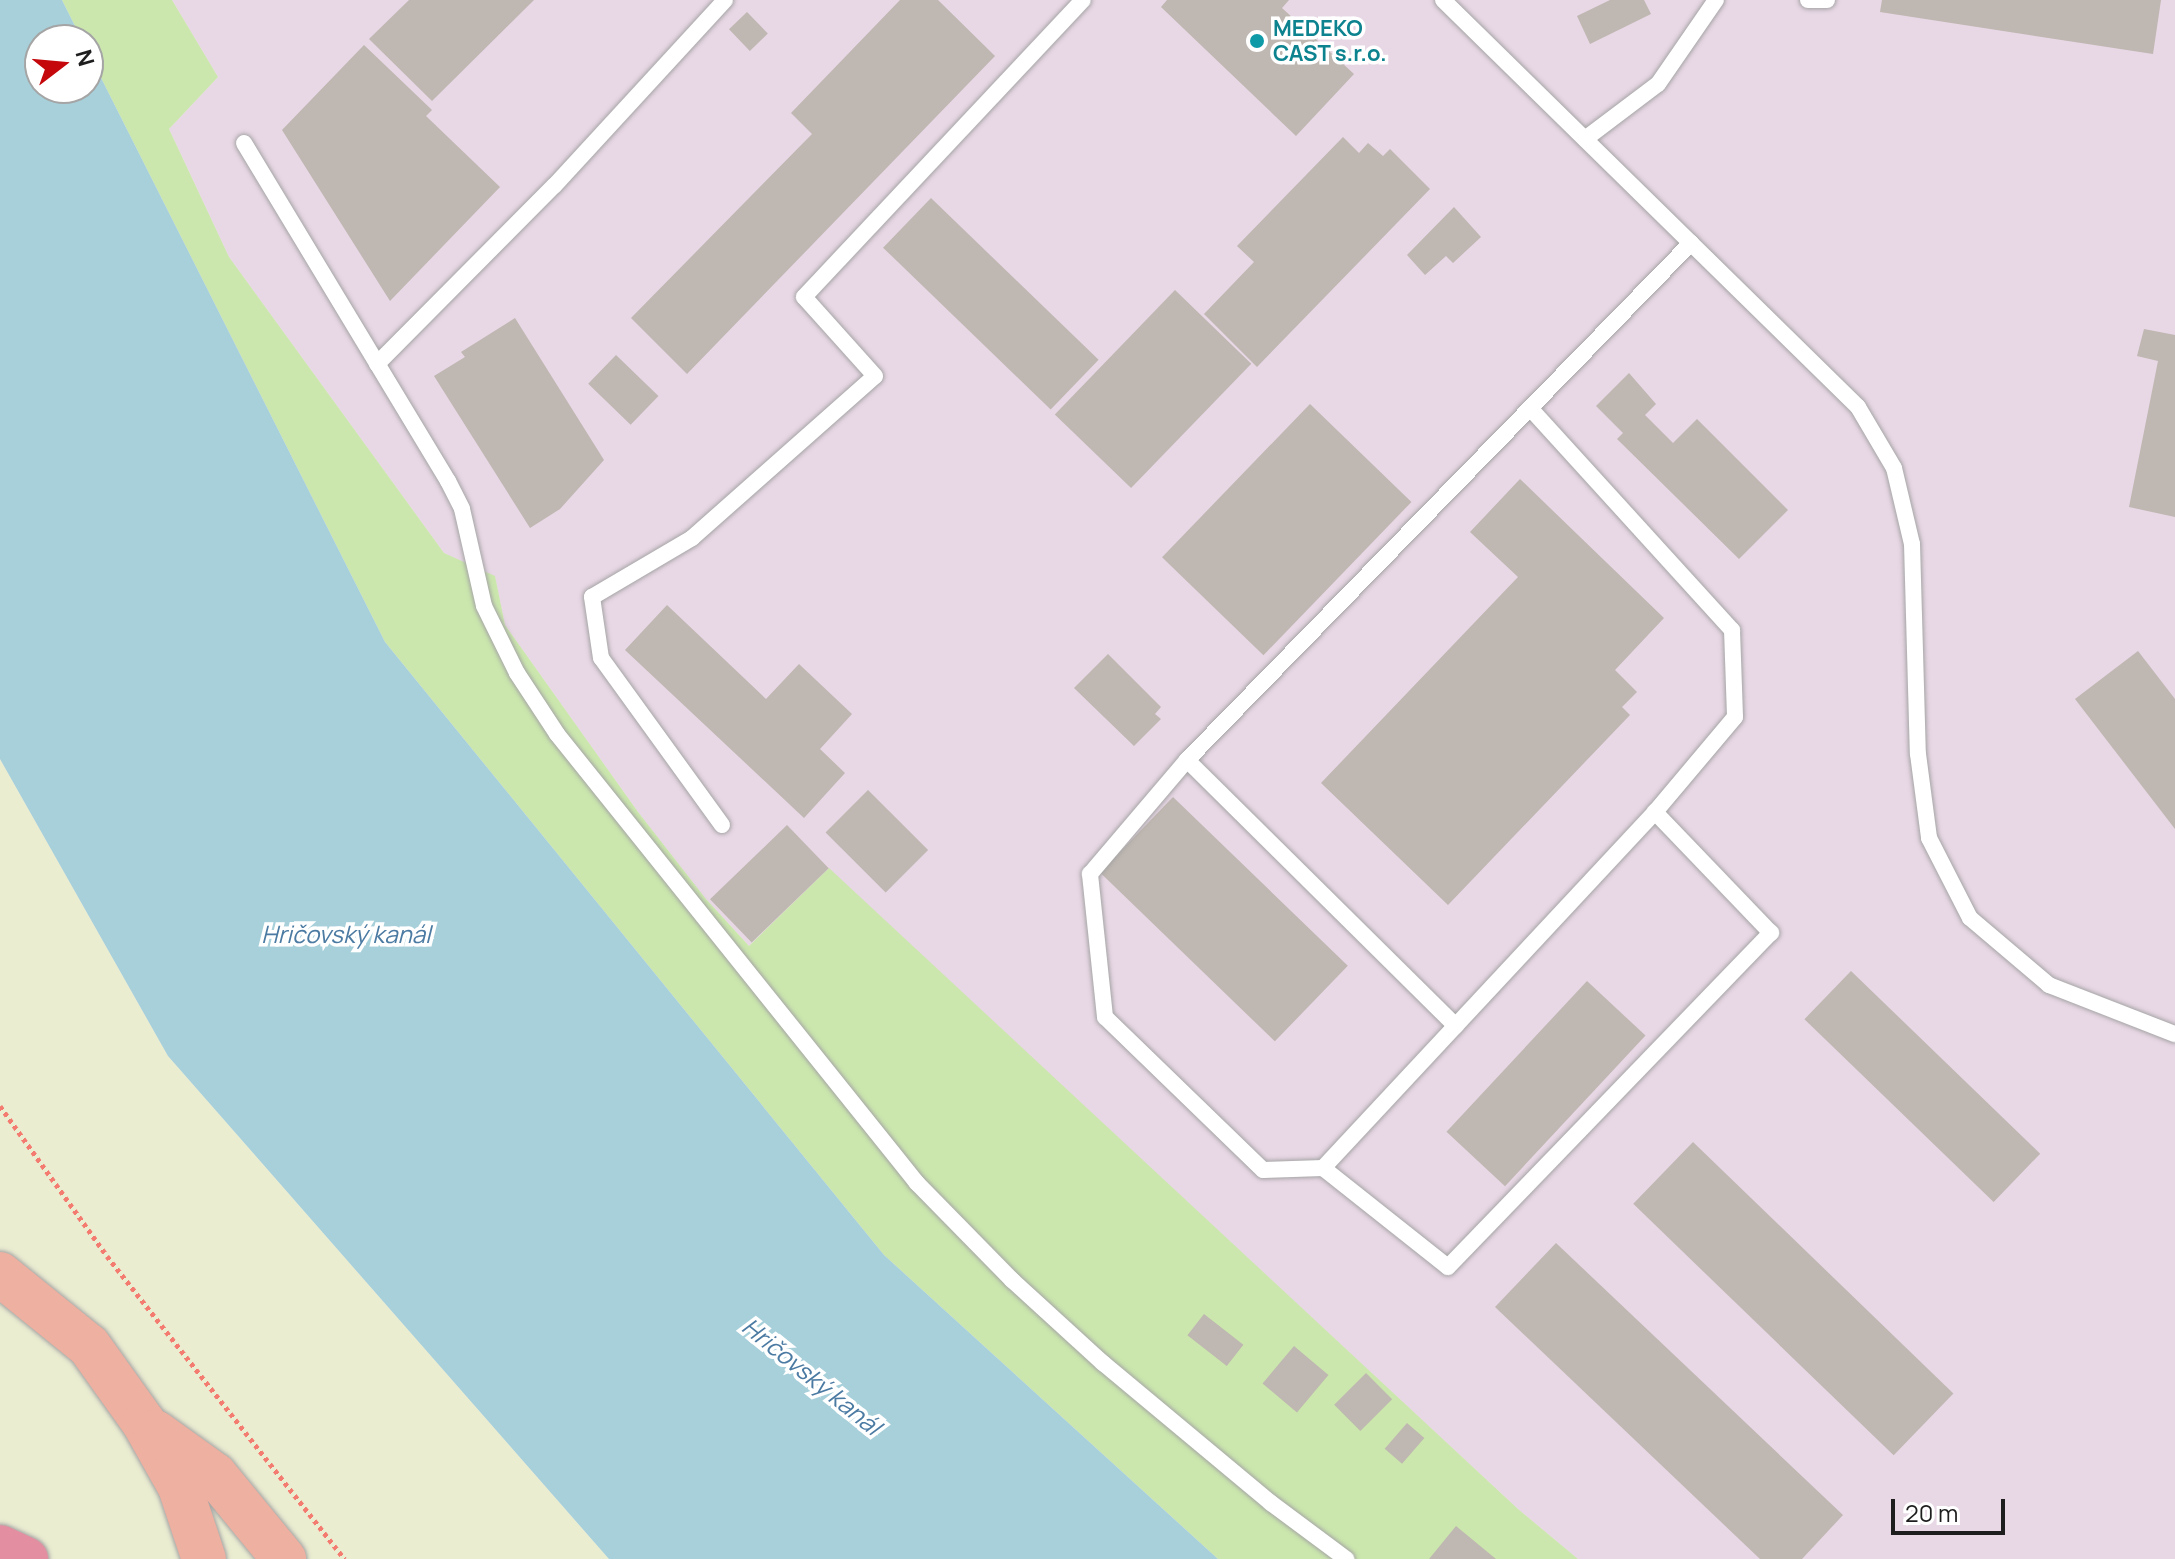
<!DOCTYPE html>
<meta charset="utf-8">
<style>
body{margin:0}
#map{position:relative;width:2175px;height:1559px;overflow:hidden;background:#efebe5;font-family:Manrope,sans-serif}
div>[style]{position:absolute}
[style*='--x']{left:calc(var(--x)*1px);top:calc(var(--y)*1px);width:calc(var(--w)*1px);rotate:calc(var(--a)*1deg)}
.industrial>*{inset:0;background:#e8d7e5}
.farmland>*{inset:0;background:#ebedd1}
.grass>*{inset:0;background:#cbe7ad}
.water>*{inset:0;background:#a7d0db}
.building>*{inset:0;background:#bfb7b1;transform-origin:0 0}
.path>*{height:5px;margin-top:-2.5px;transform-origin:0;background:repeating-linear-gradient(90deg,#f47b70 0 4px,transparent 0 8px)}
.roads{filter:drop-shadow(0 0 2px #a5a5a5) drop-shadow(0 0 2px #a5a5a5)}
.service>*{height:16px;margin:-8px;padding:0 8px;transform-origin:8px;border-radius:8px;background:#fff}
.trunk>*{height:44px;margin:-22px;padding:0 22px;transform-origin:22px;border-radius:22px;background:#eeb0a0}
.motorway>*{height:44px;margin:-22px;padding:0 22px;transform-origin:22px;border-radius:22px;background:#e38fa1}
.dots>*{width:22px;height:22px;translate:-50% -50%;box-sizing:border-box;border:4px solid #fff;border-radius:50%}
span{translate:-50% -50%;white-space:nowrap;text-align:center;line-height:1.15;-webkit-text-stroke:7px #fff;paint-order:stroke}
.culture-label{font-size:22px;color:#0d838f;font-weight:700}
.left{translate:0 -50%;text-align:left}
.water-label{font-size:24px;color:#4b7aa2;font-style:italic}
.north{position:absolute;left:24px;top:24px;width:80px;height:80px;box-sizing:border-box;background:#fff;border:2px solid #a5a5a5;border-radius:50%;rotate:74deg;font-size:22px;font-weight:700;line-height:32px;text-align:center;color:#1e1e1e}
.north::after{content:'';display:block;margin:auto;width:28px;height:36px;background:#c5080c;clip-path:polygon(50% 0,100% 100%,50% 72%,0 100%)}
.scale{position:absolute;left:1891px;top:1499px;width:114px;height:36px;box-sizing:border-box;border:4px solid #1e1e1e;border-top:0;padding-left:10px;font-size:24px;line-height:28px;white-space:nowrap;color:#1e1e1e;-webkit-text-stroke:6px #fff;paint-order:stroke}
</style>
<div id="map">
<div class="industrial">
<div style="clip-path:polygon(172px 0,2175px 0,2175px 1559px,1578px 1559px,1518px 1509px,829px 869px,749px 946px,706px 899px,638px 812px,505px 625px,495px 577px,444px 553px,229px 257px,169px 129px,218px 77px)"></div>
</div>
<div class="farmland">
<div style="clip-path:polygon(0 759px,168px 1056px,609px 1559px,0 1559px)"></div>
</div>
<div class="grass">
<div style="clip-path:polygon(62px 0,172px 0,218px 77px,169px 129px,229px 257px,444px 553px,495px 576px,505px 625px,638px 812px,706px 899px,749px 946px,829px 868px,1518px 1509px,1578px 1559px,1218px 1559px,884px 1255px,385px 642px,88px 52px,88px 40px,82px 40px)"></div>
</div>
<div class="water">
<div style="clip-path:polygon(0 0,62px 0,82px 40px,40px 40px,40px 88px,88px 88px,88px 52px,385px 642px,884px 1255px,1218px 1559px,609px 1559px,168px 1056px,0 759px)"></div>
</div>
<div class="building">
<div style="clip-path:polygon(409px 0,534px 0,432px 101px,369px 39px)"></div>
<div style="clip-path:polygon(900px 0,938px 0,995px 56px,687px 374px,631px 318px,812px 134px,791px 113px)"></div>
<div style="clip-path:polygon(1167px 0,1289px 0,1282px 8px,1354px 74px,1296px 136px,1161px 7px)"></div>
<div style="clip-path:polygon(1610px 0,1644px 0,1651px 14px,1590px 44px,1577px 16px)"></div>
<div style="clip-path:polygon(1882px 0,2161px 0,2153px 54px,1880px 12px)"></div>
<div style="left:747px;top:12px;width:30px;height:25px;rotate:46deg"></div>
<div style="clip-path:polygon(364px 45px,432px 110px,426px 116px,500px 187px,390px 301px,282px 130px)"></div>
<div style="clip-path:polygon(1343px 137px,1359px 153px,1368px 143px,1383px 156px,1390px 149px,1430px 189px,1257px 367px,1204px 314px,1254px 262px,1237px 246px)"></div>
<div style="left:931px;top:198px;width:233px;height:69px;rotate:44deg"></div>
<div style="clip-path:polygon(1454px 207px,1481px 237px,1453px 263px,1446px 256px,1425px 275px,1407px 255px)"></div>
<div style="left:1175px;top:290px;width:106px;height:173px;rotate:44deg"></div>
<div style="clip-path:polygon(515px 318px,604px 460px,560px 509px,530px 528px,434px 376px,465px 357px,461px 352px)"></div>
<div style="clip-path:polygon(2144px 329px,2175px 335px,2175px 517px,2129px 507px,2158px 361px,2137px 356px)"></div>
<div style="left:616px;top:355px;width:59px;height:40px;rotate:44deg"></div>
<div style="clip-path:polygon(1629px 373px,1656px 404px,1645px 415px,1673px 443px,1697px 419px,1788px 510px,1739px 559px,1617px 439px,1623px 433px,1596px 406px)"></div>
<div style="left:1310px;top:404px;width:141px;height:213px;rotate:44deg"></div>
<div style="clip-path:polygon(1520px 479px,1664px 618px,1615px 670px,1637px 692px,1622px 707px,1630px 715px,1448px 905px,1321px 783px,1518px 577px,1470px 532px)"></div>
<div style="clip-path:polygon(667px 605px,766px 699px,799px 664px,852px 714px,820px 749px,845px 773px,804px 818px,625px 650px)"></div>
<div style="clip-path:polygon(2138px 651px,2175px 699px,2175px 829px,2075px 699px)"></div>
<div style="clip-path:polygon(1108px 654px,1161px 707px,1155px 714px,1161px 719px,1134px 746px,1074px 688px)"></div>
<div style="left:868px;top:790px;width:85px;height:60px;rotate:45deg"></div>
<div style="left:1173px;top:797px;width:243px;height:105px;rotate:44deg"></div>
<div style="left:787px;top:825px;width:60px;height:107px;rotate:46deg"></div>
<div style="left:1851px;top:971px;width:263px;height:67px;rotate:44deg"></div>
<div style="left:1587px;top:981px;width:80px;height:206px;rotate:43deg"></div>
<div style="left:1693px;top:1142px;width:362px;height:86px;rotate:44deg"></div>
<div style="clip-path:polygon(1556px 1243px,1843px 1515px,1802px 1559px,1760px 1559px,1495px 1307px)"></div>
<div style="left:1204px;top:1314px;width:50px;height:27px;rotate:38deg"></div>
<div style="left:1294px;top:1346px;width:45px;height:49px;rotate:40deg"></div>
<div style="left:1366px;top:1373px;width:37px;height:45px;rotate:45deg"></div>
<div style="left:1407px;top:1423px;width:23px;height:34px;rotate:41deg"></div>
<div style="clip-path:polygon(1456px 1526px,1496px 1559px,1429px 1559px)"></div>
</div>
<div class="path">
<div style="--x:0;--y:1106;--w:184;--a:54.5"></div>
<div style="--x:107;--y:1256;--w:385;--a:51.9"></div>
</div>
<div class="roads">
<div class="service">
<div style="--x:1443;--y:0;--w:581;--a:44.44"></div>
<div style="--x:1858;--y:407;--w:71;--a:59.5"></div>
<div style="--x:1894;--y:468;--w:78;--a:76.7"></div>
<div style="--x:1912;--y:544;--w:210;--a:88.4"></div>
<div style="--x:1918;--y:754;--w:85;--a:82.5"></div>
<div style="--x:1929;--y:838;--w:90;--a:62.9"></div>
<div style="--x:1970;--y:918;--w:104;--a:40.3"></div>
<div style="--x:2049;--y:985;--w:135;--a:21.3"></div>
<div style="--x:1808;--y:0;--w:19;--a:0"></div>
<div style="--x:1585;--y:139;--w:91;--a:-37"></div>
<div style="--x:1658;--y:84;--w:102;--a:-55.4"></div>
<div style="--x:244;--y:143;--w:395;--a:58.9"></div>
<div style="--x:448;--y:481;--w:31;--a:63"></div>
<div style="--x:462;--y:509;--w:99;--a:77.2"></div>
<div style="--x:484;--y:606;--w:75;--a:63.8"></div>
<div style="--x:517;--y:673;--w:73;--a:56.7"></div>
<div style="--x:557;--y:734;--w:576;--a:51.28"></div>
<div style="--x:917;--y:1183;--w:136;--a:45.6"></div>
<div style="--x:1012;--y:1280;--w:123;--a:42.4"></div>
<div style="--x:1103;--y:1363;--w:219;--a:39.8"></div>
<div style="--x:1271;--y:1503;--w:94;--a:36.7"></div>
<div style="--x:377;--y:364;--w:252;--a:-45.2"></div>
<div style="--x:555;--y:185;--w:251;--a:-47.4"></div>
<div style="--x:1530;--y:408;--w:300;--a:47.7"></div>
<div style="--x:1732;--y:630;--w:87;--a:88"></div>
<div style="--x:1735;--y:717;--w:124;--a:130.1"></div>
<div style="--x:1187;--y:760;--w:378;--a:44.7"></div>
<div style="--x:722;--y:825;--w:206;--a:-125.9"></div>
<div style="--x:601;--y:658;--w:62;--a:-98.4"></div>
<div style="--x:592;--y:597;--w:116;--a:-30.5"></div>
<div style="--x:692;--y:538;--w:244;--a:-41.5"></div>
<div style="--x:875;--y:376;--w:106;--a:-131.9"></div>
<div style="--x:804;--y:297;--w:407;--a:-46.8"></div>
<div style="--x:1323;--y:1168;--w:159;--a:38.4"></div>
<div style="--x:1448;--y:1267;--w:465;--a:-46"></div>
<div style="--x:1771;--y:933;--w:168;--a:-133.8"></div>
<div style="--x:1655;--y:812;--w:487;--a:133"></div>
<div style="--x:1323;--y:1168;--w:60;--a:178.1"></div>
<div style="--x:1263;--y:1170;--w:220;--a:-135.9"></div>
<div style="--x:1105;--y:1017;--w:144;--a:-96"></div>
<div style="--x:1090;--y:874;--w:150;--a:-49.6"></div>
<div style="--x:1187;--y:760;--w:722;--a:-45.73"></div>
</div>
<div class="trunk">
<div style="--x:0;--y:1274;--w:114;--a:39"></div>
<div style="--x:89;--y:1346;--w:95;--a:54.5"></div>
<div style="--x:144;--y:1423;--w:73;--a:60.6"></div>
<div style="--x:180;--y:1487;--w:76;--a:71.6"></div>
<div style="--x:155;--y:1432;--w:74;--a:35.6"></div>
<div style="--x:215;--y:1475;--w:109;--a:50.6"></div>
</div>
<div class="motorway">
<div style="--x:0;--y:1547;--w:29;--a:25"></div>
</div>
</div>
<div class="dots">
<div style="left:1257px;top:41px;background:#0f9aa8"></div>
</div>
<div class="culture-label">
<span class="left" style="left:1273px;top:41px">MEDEKO<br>CAST s.r.o.</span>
</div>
<div class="water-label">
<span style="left:346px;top:934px">Hričovský kanál</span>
<span style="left:812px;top:1376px;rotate:39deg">Hričovský kanál</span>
</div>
<div class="north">N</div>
<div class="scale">20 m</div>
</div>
